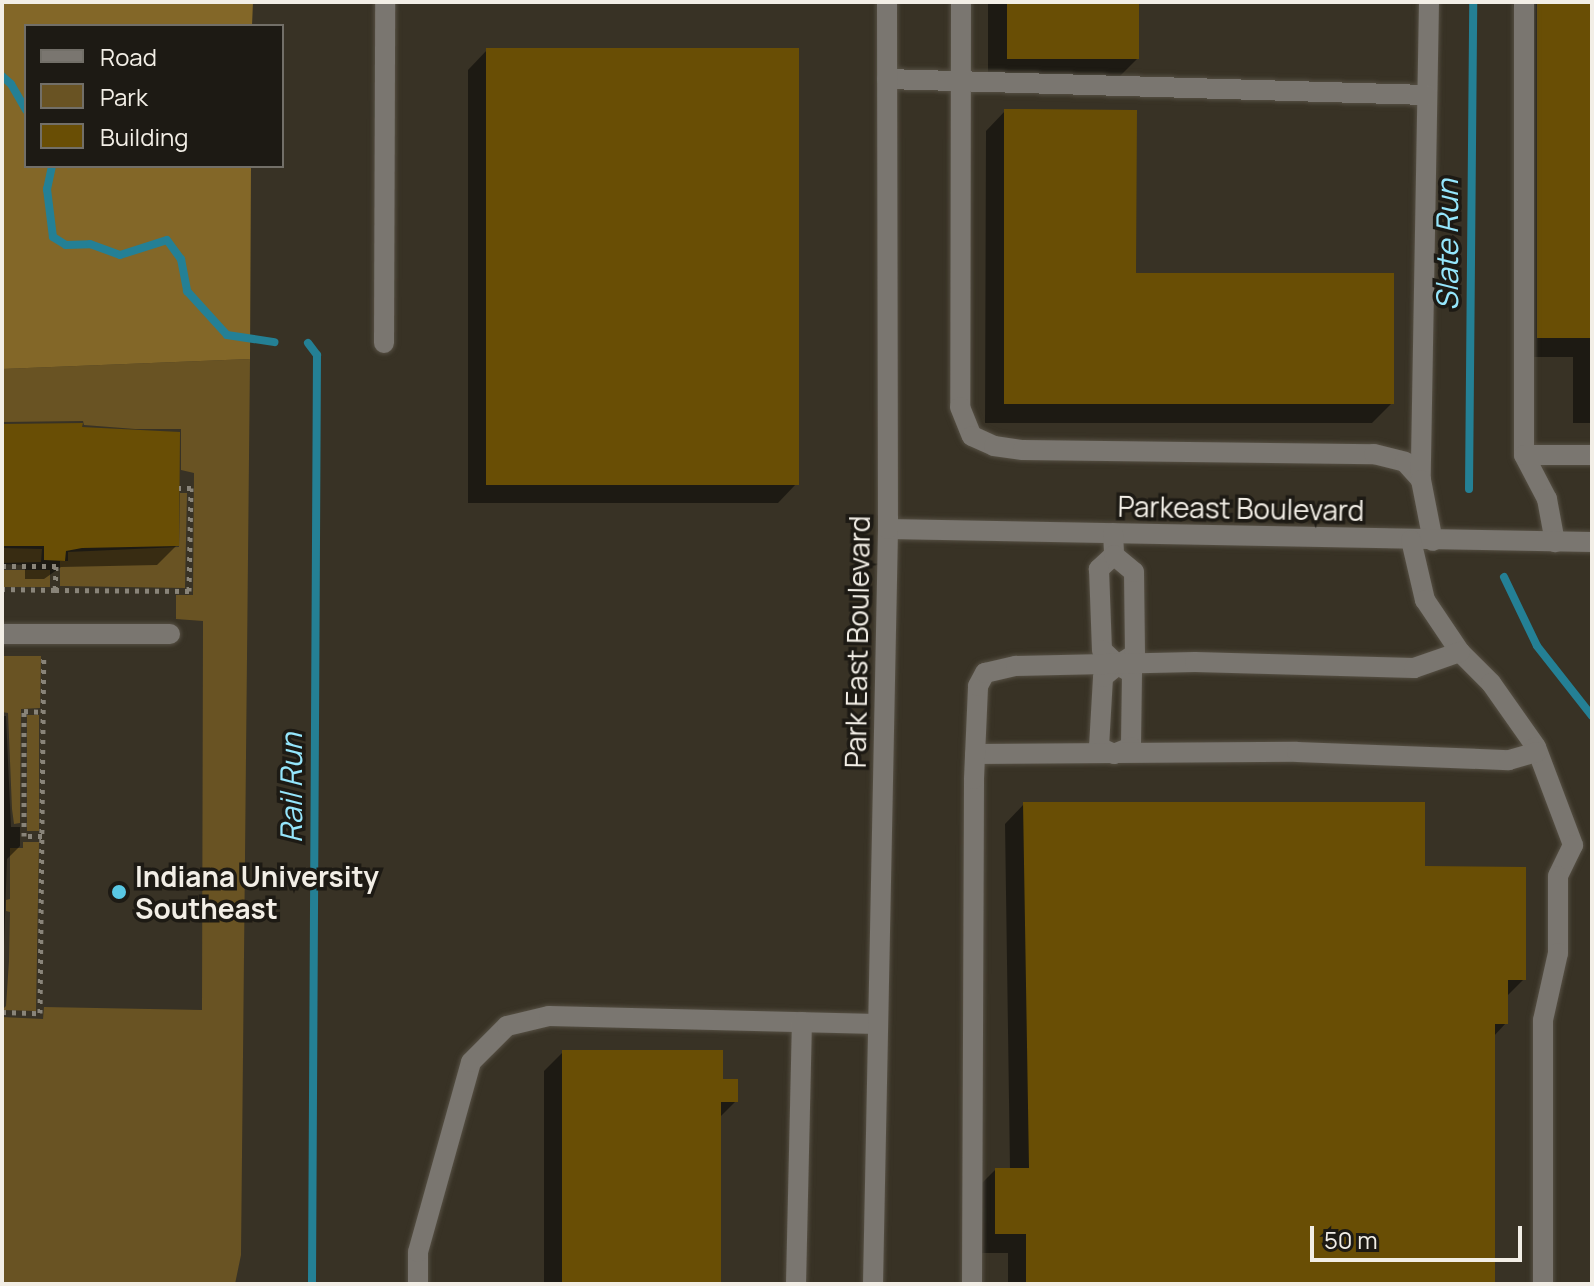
<!DOCTYPE html>
<style>
body{margin:0}
#map{position:relative;width:1594px;height:1286px;overflow:hidden;background:#383225;font-family:Manrope,sans-serif}
div>[style]{position:absolute}
[style*='--x']{left:calc(var(--x)*1px);top:calc(var(--y)*1px);width:calc(var(--w)*1px);rotate:calc(var(--a)*1deg)}
.green>*{inset:0;background:#695323;transform-origin:0 0}
.forest>*{inset:0;background:#836728}
.shadow>*{inset:0;background:#0007}
.stream>*{height:8px;margin:-4px;padding:0 4px;transform-origin:4px;border-radius:4px;background:#248095}
.building>*{inset:0;background:#694e05;transform-origin:0 0}
.path>*{height:5px;margin-top:-2.5px;transform-origin:0;background:repeating-linear-gradient(90deg,#898479 0 4px,transparent 0 10px)}
.roads{filter:drop-shadow(0 0 2px #565044) drop-shadow(0 0 2px #565044)}
.minor>*{height:20px;margin:-10px;padding:0 10px;transform-origin:10px;border-radius:10px;background:#7a7670}
.dots>*{width:22px;height:22px;translate:-50% -50%;box-sizing:border-box;border:4px solid #1d1a14;border-radius:50%}
span{translate:-50% -50%;white-space:nowrap;text-align:center;line-height:1.15;-webkit-text-stroke:7px #1d1a14;paint-order:stroke}
.street-label{font-size:28px;color:#f2eee6}
.poi-label{font-size:28px;color:#f2eee6;font-weight:700}
.left{translate:0 -50%;text-align:left}
.water-label{font-size:30px;color:#95e6fc;font-style:italic}
.frame{position:absolute;inset:0;border:4px solid #f2eee6;pointer-events:none}
.legend{position:absolute;left:24px;top:24px;width:260px;height:144px;box-sizing:border-box;background:#1d1a14;border:2px solid #726f68;margin:0;padding:10px 14px;list-style:none;font-size:24px;color:#f2eee6}
.legend li{display:flex;align-items:center;gap:16px;height:40px}
.legend b{width:40px;border:2px solid #726f68}
.scale{position:absolute;left:1310px;top:1226px;width:212px;height:36px;box-sizing:border-box;border:4px solid #f2eee6;border-top:0;padding-left:10px;font-size:24px;line-height:28px;white-space:nowrap;color:#f2eee6;-webkit-text-stroke:6px #1d1a14;paint-order:stroke}
</style>
<div id="map">
<div class="green">
<div style="clip-path:polygon(250px 359px,241px 1255px,235px 1284px,2px 1284px,2px 1017px,43px 1019px,44px 1007px,202px 1010px,203px 621px,176px 619px,176px 595px,193px 595px,194px 473px,181px 470px,181px 429px,135px 429px,84px 425px,83px 421px,2px 422px,2px 369px)"></div>
<div style="clip-path:polygon(180px 493px,187px 493px,185px 588px,60px 586px,60px 561px,68px 561px,68px 552px,179px 547px)"></div>
<div style="clip-path:polygon(2px 548px,42px 549px,41px 562px,2px 563px)"></div>
<div style="left:2px;top:570px;width:48px;height:17px"></div>
<div style="clip-path:polygon(2px 656px,41px 656px,40px 708px,21px 709px,20px 823px,14px 824px,12px 809px,8px 713px,2px 712px)"></div>
<div style="left:27px;top:715px;width:12px;height:116px"></div>
<div style="clip-path:polygon(23px 842px,39px 842px,36px 1011px,2px 1010px,6px 1006px,9px 961px,10px 912px,6px 911px,6px 900px,10px 899px,10px 848px,23px 848px)"></div>
</div>
<div class="forest">
<div style="clip-path:polygon(2px 2px,253px 2px,252px 26px,26px 26px,26px 166px,251px 166px,250px 359px,2px 369px)"></div>
</div>
<div class="shadow">
<div style="clip-path:polygon(988px 2px,1137px 2px,1137px 59px,1118px 78px,988px 78px)"></div>
<div style="clip-path:polygon(1512px 2px,1592px 2px,1592px 423px,1573px 423px,1573px 357px,1518px 357px,1518px 22px)"></div>
<div style="clip-path:polygon(487px 50px,797px 483px,778px 503px,468px 503px,468px 70px)"></div>
<div style="clip-path:polygon(1005px 111px,1134px 275px,1392px 403px,1372px 423px,985px 423px,986px 131px)"></div>
<div style="clip-path:polygon(2px 427px,80px 429px,177px 545px,157px 565px,61px 567px,44px 579px,25px 579px,25px 565px,2px 564px)"></div>
<div style="clip-path:polygon(2px 716px,6px 716px,11px 827px,20px 827px,20px 846px,7px 859px,2px 1005px)"></div>
<div style="clip-path:polygon(1024px 804px,1423px 868px,1524px 979px,1506px 997px,1506px 1023px,1493px 1037px,1493px 1284px,1008px 1284px,1008px 1253px,976px 1253px,976px 1189px,995px 1170px,1010px 1170px,1005px 824px)"></div>
<div style="clip-path:polygon(563px 1052px,721px 1081px,736px 1101px,719px 1118px,719px 1284px,544px 1284px,544px 1071px)"></div>
</div>
<div class="stream">
<div style="--x:2;--y:76;--w:12;--a:42"></div>
<div style="--x:11;--y:84;--w:30;--a:60"></div>
<div style="--x:52;--y:166;--w:24;--a:102"></div>
<div style="--x:47;--y:189;--w:48;--a:82.9"></div>
<div style="--x:53;--y:237;--w:15;--a:32"></div>
<div style="--x:66;--y:245;--w:24;--a:-2"></div>
<div style="--x:90;--y:244;--w:32;--a:20"></div>
<div style="--x:120;--y:255;--w:49;--a:-17.7"></div>
<div style="--x:167;--y:240;--w:24;--a:54"></div>
<div style="--x:181;--y:259;--w:33;--a:79"></div>
<div style="--x:187;--y:291;--w:59;--a:47.7"></div>
<div style="--x:227;--y:335;--w:48;--a:8.5"></div>
<div style="--x:308;--y:343;--w:15;--a:53"></div>
<div style="--x:317;--y:355;--w:929;--a:90.31"></div>
<div style="--x:1469;--y:489;--w:487;--a:-89.5"></div>
<div style="--x:1504;--y:577;--w:76;--a:64.4"></div>
<div style="--x:1537;--y:646;--w:89;--a:51.8"></div>
</div>
<div class="building">
<div style="left:1007px;top:2px;width:132px;height:57px"></div>
<div style="left:1537px;top:2px;width:55px;height:336px"></div>
<div style="left:486px;top:48px;width:313px;height:437px"></div>
<div style="clip-path:polygon(1004px 109px,1137px 110px,1136px 273px,1394px 273px,1394px 404px,1004px 404px)"></div>
<div style="clip-path:polygon(83px 423px,82px 427px,180px 432px,179px 546px,82px 548px,66px 551px,65px 561px,44px 560px,44px 546px,2px 546px,2px 424px)"></div>
<div style="clip-path:polygon(1023px 802px,1425px 802px,1425px 866px,1526px 867px,1526px 980px,1508px 980px,1508px 1024px,1495px 1024px,1495px 1284px,1026px 1284px,1026px 1234px,995px 1234px,995px 1168px,1029px 1168px)"></div>
<div style="clip-path:polygon(562px 1050px,723px 1050px,723px 1079px,738px 1079px,738px 1102px,721px 1102px,721px 1284px,562px 1284px)"></div>
</div>
<div class="path">
<div style="--x:2;--y:566;--w:54;--a:0"></div>
<div style="--x:56;--y:566;--w:24;--a:92"></div>
<div style="--x:55;--y:590;--w:53;--a:-178.9"></div>
<div style="--x:55;--y:590;--w:134;--a:0.4"></div>
<div style="--x:189;--y:591;--w:103;--a:-88.9"></div>
<div style="--x:191;--y:488;--w:12;--a:180"></div>
<div style="--x:42;--y:836;--w:18;--a:180"></div>
<div style="--x:24;--y:836;--w:125;--a:-90"></div>
<div style="--x:24;--y:711;--w:20;--a:3"></div>
<div style="--x:2;--y:1012;--w:38;--a:2"></div>
<div style="--x:40;--y:1013;--w:357;--a:-89.4"></div>
</div>
<div class="roads">
<div class="minor">
<div style="--x:961;--y:2;--w:405;--a:90.1"></div>
<div style="--x:960;--y:407;--w:31;--a:68"></div>
<div style="--x:972;--y:436;--w:24;--a:24"></div>
<div style="--x:994;--y:446;--w:29;--a:8"></div>
<div style="--x:1023;--y:450;--w:351;--a:0.7"></div>
<div style="--x:1374;--y:454;--w:32;--a:14"></div>
<div style="--x:1405;--y:462;--w:24;--a:48"></div>
<div style="--x:1429;--y:2;--w:478;--a:91"></div>
<div style="--x:1421;--y:480;--w:62;--a:78.9"></div>
<div style="--x:1524;--y:2;--w:453;--a:90"></div>
<div style="--x:1524;--y:455;--w:50;--a:62.4"></div>
<div style="--x:1547;--y:499;--w:44;--a:79.5"></div>
<div style="--x:887;--y:79;--w:540;--a:1.7"></div>
<div style="--x:384;--y:343;--w:341;--a:-89.8"></div>
<div style="--x:1524;--y:455;--w:68;--a:0"></div>
<div style="--x:888;--y:529;--w:704;--a:1.06"></div>
<div style="--x:1113;--y:533;--w:22;--a:87"></div>
<div style="--x:1114;--y:555;--w:21;--a:137"></div>
<div style="--x:1099;--y:569;--w:81;--a:87.9"></div>
<div style="--x:1102;--y:650;--w:22;--a:43"></div>
<div style="--x:1118;--y:665;--w:16;--a:30"></div>
<div style="--x:1132;--y:673;--w:74;--a:90.8"></div>
<div style="--x:1131;--y:747;--w:18;--a:158"></div>
<div style="--x:1114;--y:754;--w:17;--a:-155"></div>
<div style="--x:1099;--y:747;--w:70;--a:-86.7"></div>
<div style="--x:1103;--y:677;--w:19;--a:-39"></div>
<div style="--x:1118;--y:665;--w:20;--a:-33"></div>
<div style="--x:1135;--y:654;--w:82;--a:-90.7"></div>
<div style="--x:1134;--y:572;--w:26;--a:-140"></div>
<div style="--x:1411;--y:540;--w:62;--a:76.9"></div>
<div style="--x:1425;--y:600;--w:63;--a:56.1"></div>
<div style="--x:1460;--y:652;--w:44;--a:45"></div>
<div style="--x:1491;--y:683;--w:78;--a:54.9"></div>
<div style="--x:1536;--y:747;--w:105;--a:69.3"></div>
<div style="--x:1573;--y:845;--w:34;--a:116"></div>
<div style="--x:1558;--y:876;--w:77;--a:90"></div>
<div style="--x:1558;--y:953;--w:69;--a:102.6"></div>
<div style="--x:1543;--y:1020;--w:264;--a:90"></div>
<div style="--x:2;--y:634;--w:168;--a:0"></div>
<div style="--x:975;--y:754;--w:322;--a:-0.4"></div>
<div style="--x:1297;--y:752;--w:212;--a:2.2"></div>
<div style="--x:1509;--y:760;--w:29;--a:-16"></div>
<div style="--x:418;--y:1284;--w:32;--a:-90"></div>
<div style="--x:418;--y:1252;--w:197;--a:-74.4"></div>
<div style="--x:471;--y:1062;--w:51;--a:-45"></div>
<div style="--x:507;--y:1026;--w:43;--a:-13.4"></div>
<div style="--x:549;--y:1016;--w:328;--a:1.4"></div>
<div style="--x:796;--y:1284;--w:262;--a:-88.7"></div>
<div style="--x:873;--y:1284;--w:755;--a:-88.86"></div>
<div style="--x:888;--y:529;--w:527;--a:-90.11"></div>
<div style="--x:972;--y:1284;--w:505;--a:-89.77"></div>
<div style="--x:974;--y:779;--w:93;--a:-87.5"></div>
<div style="--x:978;--y:686;--w:15;--a:-62"></div>
<div style="--x:985;--y:673;--w:32;--a:-13"></div>
<div style="--x:1016;--y:666;--w:179;--a:-1.3"></div>
<div style="--x:1195;--y:662;--w:219;--a:1.6"></div>
<div style="--x:1414;--y:668;--w:49;--a:-19.2"></div>
</div>
</div>
<div class="dots">
<div style="left:119px;top:892px;background:#59c8e4"></div>
</div>
<div class="street-label">
<span style="left:1241px;top:508px;rotate:1deg">Parkeast Boulevard</span>
<span style="left:857px;top:642px;rotate:-89deg">Park East Boulevard</span>
</div>
<div class="poi-label">
<span class="left" style="left:135px;top:892px">Indiana University<br>Southeast</span>
</div>
<div class="water-label">
<span style="left:1447px;top:245px;rotate:-90deg">Slate Run</span>
<span style="left:291px;top:788px;rotate:-90deg">Rail Run</span>
</div>
<div class="frame"></div>
<ul class="legend">
<li><b style="height:10px;background:#7a7670"></b>Road</li>
<li><b style="height:22px;background:#695323"></b>Park</li>
<li><b style="height:22px;background:#694e05"></b>Building</li>
</ul>
<div class="scale">50 m</div>
</div>
